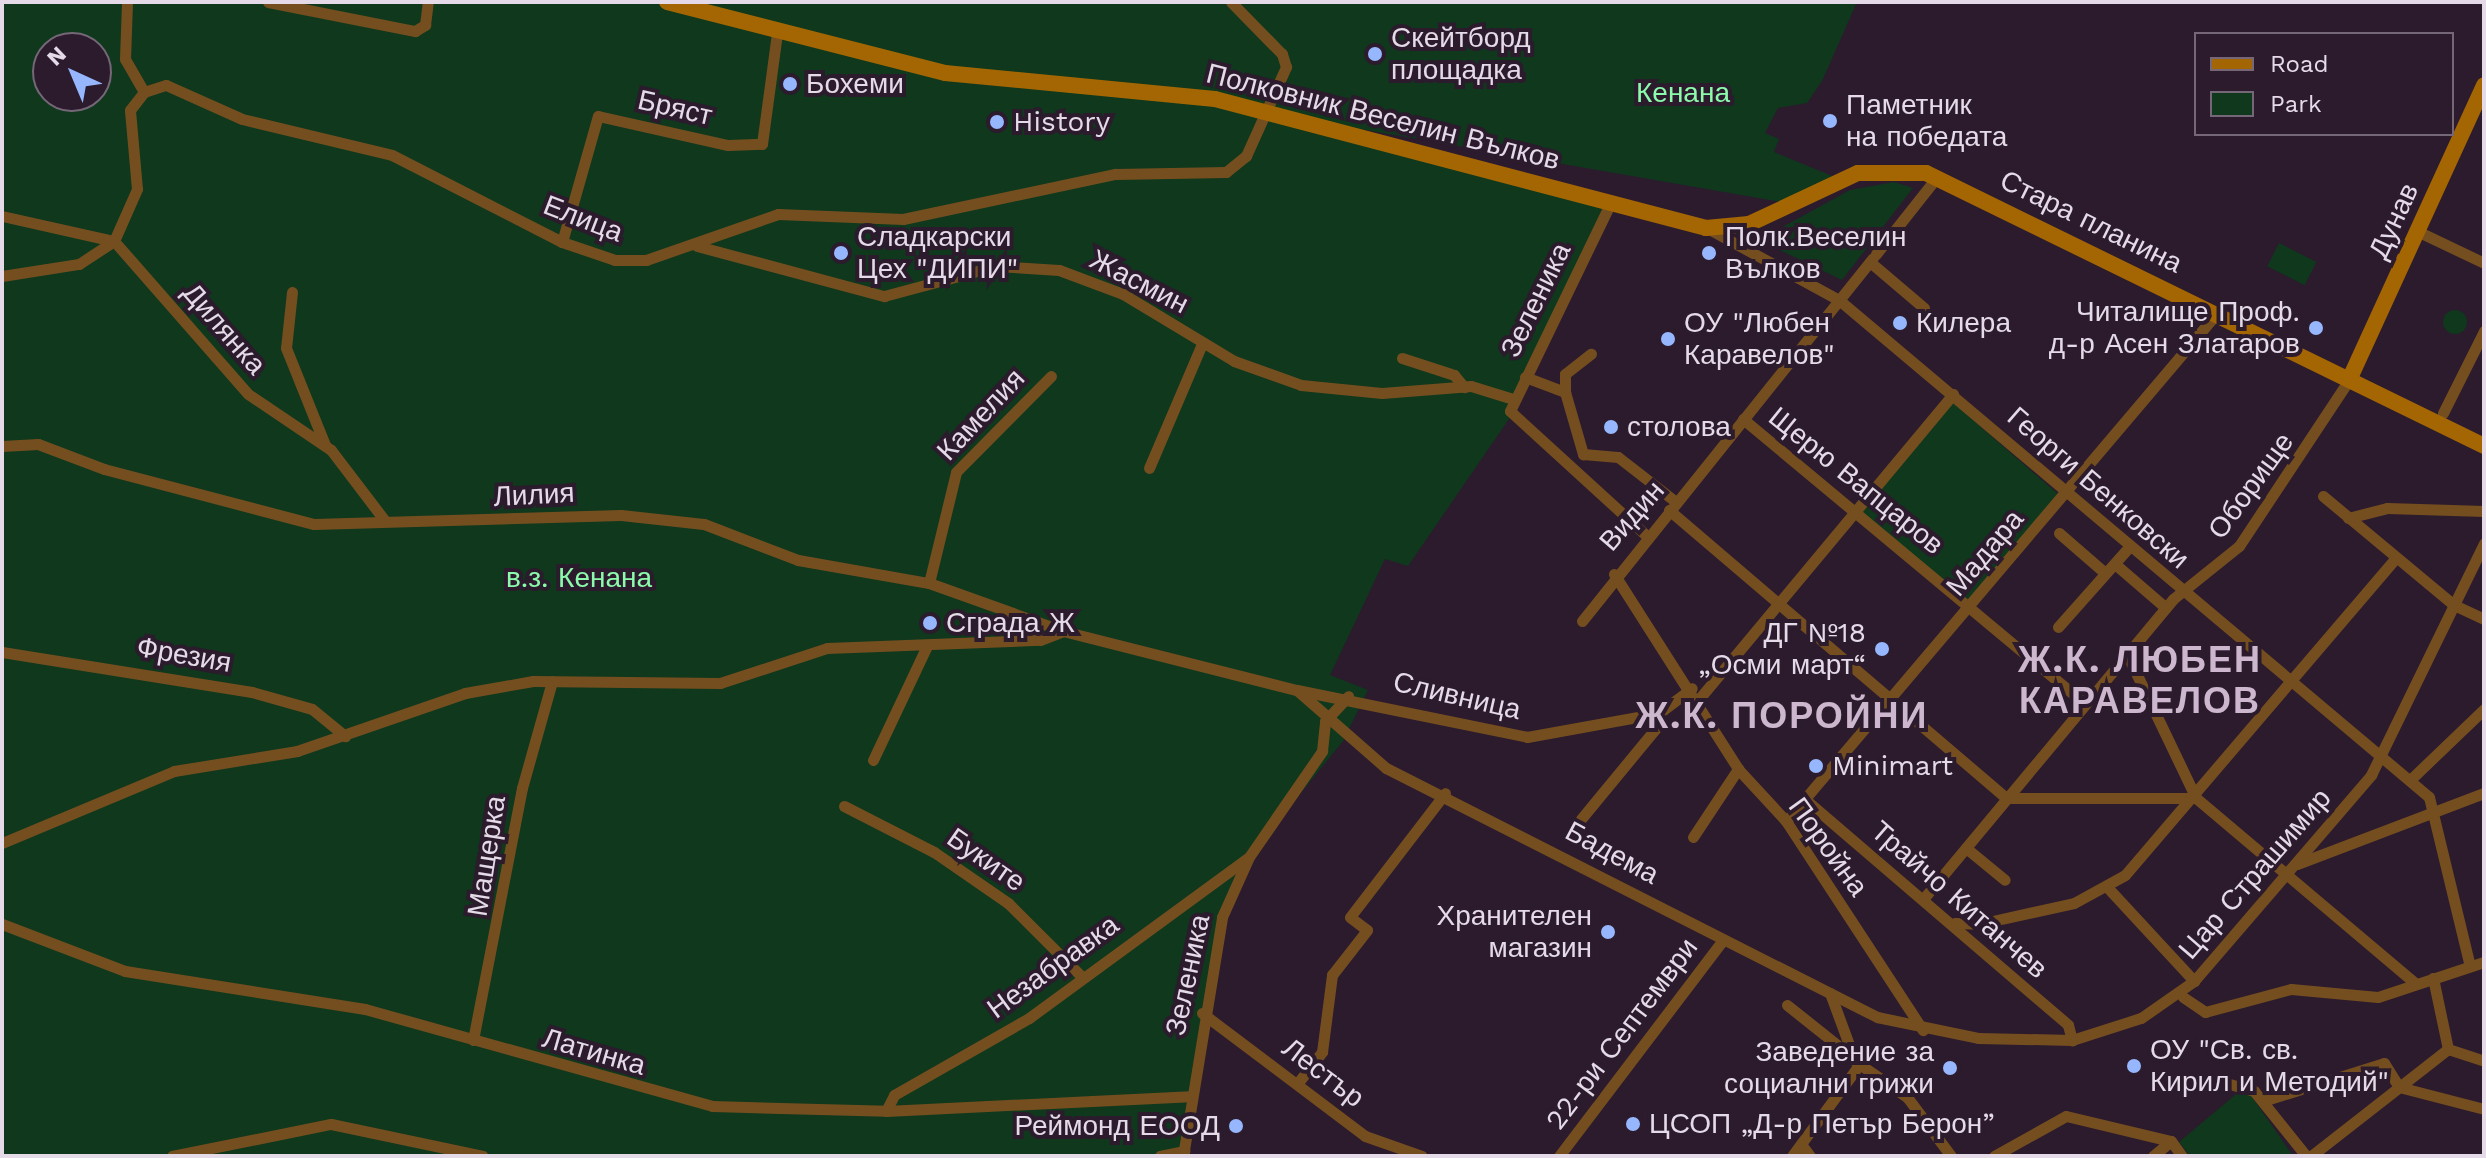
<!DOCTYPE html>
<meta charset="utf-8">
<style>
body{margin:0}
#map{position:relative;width:2486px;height:1158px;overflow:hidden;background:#2b1b2d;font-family:"Work Sans",sans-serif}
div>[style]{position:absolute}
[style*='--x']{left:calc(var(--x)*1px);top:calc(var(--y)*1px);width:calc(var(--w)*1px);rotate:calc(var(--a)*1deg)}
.green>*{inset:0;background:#0f381d;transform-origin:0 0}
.round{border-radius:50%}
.street>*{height:11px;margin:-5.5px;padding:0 5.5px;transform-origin:5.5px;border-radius:5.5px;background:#754e1f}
.secondary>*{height:16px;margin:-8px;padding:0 8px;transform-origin:8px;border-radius:8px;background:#a46603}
.dots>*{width:22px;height:22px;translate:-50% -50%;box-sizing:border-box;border:4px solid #2b1b2d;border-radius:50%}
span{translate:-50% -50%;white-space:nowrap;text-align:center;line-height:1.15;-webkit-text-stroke:8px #2b1b2d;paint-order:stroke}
.poi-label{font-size:28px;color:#e5dae7}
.left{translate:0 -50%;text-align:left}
.right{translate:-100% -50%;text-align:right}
.park-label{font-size:28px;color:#8bfaab}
.street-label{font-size:28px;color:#e5dae7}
.district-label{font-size:36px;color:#ccb7ce;font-weight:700;letter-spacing:2px}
.frame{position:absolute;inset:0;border:4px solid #e5dae7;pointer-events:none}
.legend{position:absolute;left:2194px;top:32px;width:260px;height:104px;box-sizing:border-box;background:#2b1b2d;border:2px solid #756777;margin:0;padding:10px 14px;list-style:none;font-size:24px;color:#e5dae7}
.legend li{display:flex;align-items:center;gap:16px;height:40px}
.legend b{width:40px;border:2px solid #756777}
.north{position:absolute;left:32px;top:32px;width:80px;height:80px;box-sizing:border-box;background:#2b1b2d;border:2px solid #756777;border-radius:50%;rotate:316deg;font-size:22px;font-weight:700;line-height:32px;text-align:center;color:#e5dae7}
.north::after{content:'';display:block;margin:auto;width:28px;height:36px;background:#96b6fd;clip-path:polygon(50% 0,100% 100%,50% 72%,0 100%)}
</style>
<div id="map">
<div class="green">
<div style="clip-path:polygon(evenodd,2px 2px,1857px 2px,1822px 81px,1807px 103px,1778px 108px,1765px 133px,1779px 139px,1774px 152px,1837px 178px,1782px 202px,1285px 116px,1611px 202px,1511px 416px,1408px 566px,1385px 559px,1330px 675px,1368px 690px,1343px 741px,1249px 857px,1222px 917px,1183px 1156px,2px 1156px,2px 2px,48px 48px,96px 48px,96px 96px,48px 96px,48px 48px)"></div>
<div style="clip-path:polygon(1894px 182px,1913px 188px,1842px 280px,1759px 240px,1850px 190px)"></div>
<div style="left:2279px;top:243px;width:42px;height:26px;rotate:27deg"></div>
<div class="round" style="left:2443px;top:310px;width:24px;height:24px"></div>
<div style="left:1951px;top:401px;width:143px;height:144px;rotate:41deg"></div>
<div style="clip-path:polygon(2241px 1090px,2250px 1094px,2293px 1156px,2190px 1156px,2179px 1142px)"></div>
</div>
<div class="street">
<div style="--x:127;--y:2;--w:57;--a:92"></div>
<div style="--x:125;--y:59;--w:38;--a:60"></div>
<div style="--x:268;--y:2;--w:150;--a:11.2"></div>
<div style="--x:415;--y:31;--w:12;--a:-31"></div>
<div style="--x:425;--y:25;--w:23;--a:-83"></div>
<div style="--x:1611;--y:202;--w:232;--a:115.8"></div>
<div style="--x:1510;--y:411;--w:184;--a:42.4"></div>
<div style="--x:2;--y:216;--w:115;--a:12.6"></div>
<div style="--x:114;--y:241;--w:203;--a:48.8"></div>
<div style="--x:248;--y:394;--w:100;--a:34"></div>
<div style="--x:331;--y:450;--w:89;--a:52.7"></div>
<div style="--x:1707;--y:228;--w:150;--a:28.6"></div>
<div style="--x:1839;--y:300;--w:771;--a:40.11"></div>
<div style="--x:2429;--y:797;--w:174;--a:76.4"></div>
<div style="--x:2417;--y:231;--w:74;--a:25.5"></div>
<div style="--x:562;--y:242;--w:131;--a:-74.1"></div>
<div style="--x:598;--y:116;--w:133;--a:12.6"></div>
<div style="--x:728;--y:145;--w:34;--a:-2"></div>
<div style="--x:762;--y:144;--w:112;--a:-82.3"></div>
<div style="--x:697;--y:246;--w:194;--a:15"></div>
<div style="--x:884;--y:296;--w:116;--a:-15"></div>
<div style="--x:996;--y:266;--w:63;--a:3.6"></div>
<div style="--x:1059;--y:270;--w:68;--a:20.6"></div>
<div style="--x:1123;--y:294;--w:130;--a:31.1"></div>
<div style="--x:1234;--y:361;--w:71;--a:19.7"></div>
<div style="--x:1301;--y:385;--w:81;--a:5.6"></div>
<div style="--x:1382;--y:393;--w:89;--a:-4.5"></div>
<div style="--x:1471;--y:386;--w:44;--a:17.2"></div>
<div style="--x:1876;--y:254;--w:98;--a:-51.6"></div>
<div style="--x:1870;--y:262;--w:71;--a:40.4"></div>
<div style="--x:2;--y:276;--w:78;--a:-8.9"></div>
<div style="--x:79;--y:264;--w:42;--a:-33.3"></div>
<div style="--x:114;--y:241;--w:57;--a:-66.1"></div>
<div style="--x:137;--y:189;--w:79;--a:-95.1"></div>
<div style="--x:130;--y:110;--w:23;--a:-52"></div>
<div style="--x:144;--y:92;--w:23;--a:-18"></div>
<div style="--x:166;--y:85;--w:83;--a:24.1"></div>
<div style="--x:242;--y:119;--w:154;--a:13.5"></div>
<div style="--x:392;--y:155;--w:191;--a:27.1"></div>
<div style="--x:562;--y:242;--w:56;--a:18.8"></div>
<div style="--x:615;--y:260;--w:31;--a:0"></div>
<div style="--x:646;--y:260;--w:140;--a:-19.2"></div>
<div style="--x:778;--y:214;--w:125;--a:2.3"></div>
<div style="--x:903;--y:219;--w:217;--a:-12"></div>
<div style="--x:1115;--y:174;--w:111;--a:-1"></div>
<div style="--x:1226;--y:172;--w:26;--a:-39"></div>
<div style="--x:1246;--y:156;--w:98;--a:-65.8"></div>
<div style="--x:1286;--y:67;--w:14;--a:-107"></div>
<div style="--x:1282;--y:54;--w:73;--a:-134.4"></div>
<div style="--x:292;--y:292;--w:56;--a:96.1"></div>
<div style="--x:286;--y:348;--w:105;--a:68.1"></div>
<div style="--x:1402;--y:358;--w:55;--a:18.1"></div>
<div style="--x:1454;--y:375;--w:16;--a:50"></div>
<div style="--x:1525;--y:377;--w:43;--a:20.6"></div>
<div style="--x:1565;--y:392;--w:65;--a:73.8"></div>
<div style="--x:1583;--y:454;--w:35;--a:5"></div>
<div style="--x:1618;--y:457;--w:73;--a:37.8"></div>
<div style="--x:1565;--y:392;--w:18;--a:-90"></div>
<div style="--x:1565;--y:374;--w:33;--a:-38"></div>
<div style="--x:2443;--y:413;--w:92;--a:-63.4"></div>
<div style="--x:1743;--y:419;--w:445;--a:39.8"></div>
<div style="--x:2;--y:446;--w:36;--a:-3"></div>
<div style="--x:38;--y:444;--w:71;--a:20.7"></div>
<div style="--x:104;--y:469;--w:217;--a:14.7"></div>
<div style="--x:314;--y:524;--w:307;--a:-1.7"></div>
<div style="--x:621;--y:515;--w:83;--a:6.2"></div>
<div style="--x:704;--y:524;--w:101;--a:21"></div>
<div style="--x:798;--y:560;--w:133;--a:10"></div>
<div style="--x:929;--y:583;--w:142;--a:19.7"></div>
<div style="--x:1149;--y:468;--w:135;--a:-66.9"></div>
<div style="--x:2323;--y:496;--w:170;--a:39.8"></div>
<div style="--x:2454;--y:605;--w:33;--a:25"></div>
<div style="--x:1669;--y:510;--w:443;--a:40.5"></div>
<div style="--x:2006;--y:798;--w:190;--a:0"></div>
<div style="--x:2348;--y:518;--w:40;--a:-14.4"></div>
<div style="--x:2387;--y:508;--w:97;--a:1.8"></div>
<div style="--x:2059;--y:533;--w:61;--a:41"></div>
<div style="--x:2115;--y:564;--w:67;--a:40.8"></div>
<div style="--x:1614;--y:574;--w:231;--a:57.5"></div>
<div style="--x:1738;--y:769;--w:71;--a:47.3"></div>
<div style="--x:1786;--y:821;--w:250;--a:56.8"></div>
<div style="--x:929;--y:583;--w:114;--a:-76.3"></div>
<div style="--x:956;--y:472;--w:135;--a:-45.3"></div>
<div style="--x:1582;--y:621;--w:465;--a:-51.3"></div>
<div style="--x:2058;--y:627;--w:107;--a:-48.4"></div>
<div style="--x:2;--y:652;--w:253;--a:9.1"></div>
<div style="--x:252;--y:692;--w:62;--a:15.8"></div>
<div style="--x:312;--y:709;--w:43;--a:39.3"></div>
<div style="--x:2127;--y:654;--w:160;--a:64.4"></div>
<div style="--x:2196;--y:798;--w:287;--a:40.2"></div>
<div style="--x:1298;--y:691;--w:117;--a:41.2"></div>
<div style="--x:1386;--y:768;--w:551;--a:26.89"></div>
<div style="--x:1877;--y:1017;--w:103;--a:11.7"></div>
<div style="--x:1978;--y:1038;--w:94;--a:1.2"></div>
<div style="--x:2072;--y:1040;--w:72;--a:-17.7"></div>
<div style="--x:2141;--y:1018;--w:65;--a:-34.9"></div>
<div style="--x:2194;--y:981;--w:272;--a:-49.3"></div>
<div style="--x:2371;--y:775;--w:258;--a:-64"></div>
<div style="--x:1699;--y:699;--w:397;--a:-50.2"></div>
<div style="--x:873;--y:760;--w:126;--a:-64.7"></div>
<div style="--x:2410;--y:780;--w:103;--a:-43.8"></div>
<div style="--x:1807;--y:801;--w:344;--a:40.6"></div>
<div style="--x:2068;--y:1025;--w:16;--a:75"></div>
<div style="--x:844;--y:806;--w:101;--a:27.1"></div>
<div style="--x:934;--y:852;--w:90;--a:34.6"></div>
<div style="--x:1008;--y:903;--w:106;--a:45"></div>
<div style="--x:1581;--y:819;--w:118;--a:-50.5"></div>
<div style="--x:1656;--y:728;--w:15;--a:-79"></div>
<div style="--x:1786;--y:821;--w:666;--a:-49.69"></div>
<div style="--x:1693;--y:837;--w:82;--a:-56.5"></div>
<div style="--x:2;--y:843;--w:186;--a:-22.7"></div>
<div style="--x:174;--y:771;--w:125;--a:-9.2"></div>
<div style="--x:297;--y:751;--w:178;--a:-19"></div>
<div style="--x:465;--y:693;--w:69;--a:-10"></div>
<div style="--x:533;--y:681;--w:187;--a:0.6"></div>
<div style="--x:720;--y:683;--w:113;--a:-18.1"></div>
<div style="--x:827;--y:648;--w:213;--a:-2.2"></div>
<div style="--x:1040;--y:640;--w:25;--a:-21"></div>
<div style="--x:1063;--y:631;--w:241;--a:14.2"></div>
<div style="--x:1297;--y:690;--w:235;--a:11.5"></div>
<div style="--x:1527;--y:737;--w:134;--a:-10.3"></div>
<div style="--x:1659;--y:713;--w:41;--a:-37.1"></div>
<div style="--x:1966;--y:848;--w:50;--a:39.4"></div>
<div style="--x:2297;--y:864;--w:200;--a:-20.8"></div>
<div style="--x:2108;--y:888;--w:127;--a:47.2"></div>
<div style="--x:1924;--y:898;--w:389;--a:-50.2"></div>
<div style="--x:2173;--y:599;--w:85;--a:-38.8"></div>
<div style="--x:2239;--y:546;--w:201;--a:-56.5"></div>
<div style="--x:1955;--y:923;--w:24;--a:2"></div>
<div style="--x:1979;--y:924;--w:97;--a:-12.5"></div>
<div style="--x:2074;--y:903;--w:58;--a:-28.8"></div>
<div style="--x:2125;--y:875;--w:417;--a:-49.5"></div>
<div style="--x:2;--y:924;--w:132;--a:20.9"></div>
<div style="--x:125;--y:971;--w:243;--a:9"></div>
<div style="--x:365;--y:1009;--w:360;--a:15.6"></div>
<div style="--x:712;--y:1106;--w:174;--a:1.6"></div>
<div style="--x:886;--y:1111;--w:304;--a:-2.8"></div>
<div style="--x:2433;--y:978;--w:73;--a:78.1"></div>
<div style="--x:1830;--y:993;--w:72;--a:69.8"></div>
<div style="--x:1855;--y:1061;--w:63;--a:34.7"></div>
<div style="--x:1907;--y:1097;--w:74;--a:53.3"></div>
<div style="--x:2183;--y:997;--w:27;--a:34"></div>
<div style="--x:2205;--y:1012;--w:89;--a:-15"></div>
<div style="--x:2291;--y:989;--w:87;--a:5.3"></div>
<div style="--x:2378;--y:997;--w:112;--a:-18.3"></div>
<div style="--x:1787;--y:1005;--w:75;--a:38.5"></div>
<div style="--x:1202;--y:1013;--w:204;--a:37"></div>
<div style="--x:1365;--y:1136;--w:60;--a:19.3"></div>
<div style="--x:473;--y:1040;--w:257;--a:-79"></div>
<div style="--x:522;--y:788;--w:111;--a:-74.3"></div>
<div style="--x:2448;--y:1049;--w:38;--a:18"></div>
<div style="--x:2212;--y:1079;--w:44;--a:15.9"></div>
<div style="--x:2254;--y:1091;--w:83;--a:51.3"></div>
<div style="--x:1297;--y:1084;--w:41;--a:-52"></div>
<div style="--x:1322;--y:1052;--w:78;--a:-82.6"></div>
<div style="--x:1332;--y:975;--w:57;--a:-52.1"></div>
<div style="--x:1367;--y:930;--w:21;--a:-143"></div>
<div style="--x:1350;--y:917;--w:156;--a:-52.5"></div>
<div style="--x:2263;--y:1101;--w:127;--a:-17.4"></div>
<div style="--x:2384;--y:1063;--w:28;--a:58"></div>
<div style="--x:2399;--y:1087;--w:88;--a:14.5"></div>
<div style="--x:886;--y:1111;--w:18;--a:-63"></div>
<div style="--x:894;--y:1095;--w:155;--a:-29.7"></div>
<div style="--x:1029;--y:1018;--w:269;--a:-36.2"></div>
<div style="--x:1801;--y:1144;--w:15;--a:53"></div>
<div style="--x:172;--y:1156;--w:162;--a:-11.4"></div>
<div style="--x:331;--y:1124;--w:155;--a:11.9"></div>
<div style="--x:1160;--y:1156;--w:25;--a:-12"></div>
<div style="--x:1183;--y:1156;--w:242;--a:-80.7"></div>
<div style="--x:1222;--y:917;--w:66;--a:-65.8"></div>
<div style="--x:1249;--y:857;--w:129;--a:-55.4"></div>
<div style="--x:1322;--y:751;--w:30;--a:-84"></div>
<div style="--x:1325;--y:721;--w:34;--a:-47"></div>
<div style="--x:1559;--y:1156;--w:271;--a:-52.8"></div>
<div style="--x:1792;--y:1156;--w:113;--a:-53.6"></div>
<div style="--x:1994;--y:1156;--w:82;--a:-29.1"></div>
<div style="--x:2066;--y:1116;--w:108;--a:13.4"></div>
<div style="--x:2171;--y:1141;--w:19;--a:54"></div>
<div style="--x:2153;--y:1156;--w:23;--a:-40"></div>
<div style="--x:2311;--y:1156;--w:174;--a:-38"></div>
</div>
<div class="secondary">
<div style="--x:667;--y:2;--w:287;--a:14.3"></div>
<div style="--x:945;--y:73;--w:271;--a:5.5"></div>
<div style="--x:1215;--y:99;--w:508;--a:14.72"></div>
<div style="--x:1706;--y:228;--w:43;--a:-5.3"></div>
<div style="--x:1749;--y:224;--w:120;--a:-25.1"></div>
<div style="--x:1858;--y:173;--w:68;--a:0"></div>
<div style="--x:1926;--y:173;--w:621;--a:26.07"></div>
<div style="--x:2350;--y:378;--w:322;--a:-65.4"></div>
</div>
<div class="dots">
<div style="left:1375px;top:54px;background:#96b6fd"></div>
<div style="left:790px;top:84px;background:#96b6fd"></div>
<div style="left:1830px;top:121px;background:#96b6fd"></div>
<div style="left:997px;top:122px;background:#96b6fd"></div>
<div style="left:841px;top:253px;background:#96b6fd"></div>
<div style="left:1709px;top:253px;background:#96b6fd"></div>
<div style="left:1900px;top:323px;background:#96b6fd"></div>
<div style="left:2316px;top:328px;background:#96b6fd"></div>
<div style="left:1668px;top:339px;background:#96b6fd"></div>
<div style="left:1611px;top:427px;background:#96b6fd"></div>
<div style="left:930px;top:623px;background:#96b6fd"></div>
<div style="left:1882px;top:649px;background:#96b6fd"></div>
<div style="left:1816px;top:766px;background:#96b6fd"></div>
<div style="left:1608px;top:932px;background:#96b6fd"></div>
<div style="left:2134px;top:1066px;background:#96b6fd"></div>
<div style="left:1950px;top:1068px;background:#96b6fd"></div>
<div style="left:1633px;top:1124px;background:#96b6fd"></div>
<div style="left:1236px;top:1126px;background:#96b6fd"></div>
</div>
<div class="poi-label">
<span class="left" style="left:1391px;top:54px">Скейтборд<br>площадка</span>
<span class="left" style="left:806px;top:84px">Бохеми</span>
<span class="left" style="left:1846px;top:121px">Паметник<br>на победата</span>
<span class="left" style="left:1013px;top:122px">History</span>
<span class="left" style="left:857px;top:253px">Сладкарски<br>Цех "ДИПИ"</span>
<span class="left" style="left:1725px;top:253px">Полк.Веселин<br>Вълков</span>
<span class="right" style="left:2300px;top:328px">Читалище Проф.<br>д-р Асен Златаров</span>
<span class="left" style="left:1684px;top:339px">ОУ "Любен<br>Каравелов"</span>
<span class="left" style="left:1916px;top:323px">Килера</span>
<span class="left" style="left:1627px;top:427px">столова</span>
<span class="left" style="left:946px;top:623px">Сграда Ж</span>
<span class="right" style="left:1866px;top:649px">ДГ №18<br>„Осми март“</span>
<span class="left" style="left:1832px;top:766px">Minimart</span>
<span class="right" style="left:1592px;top:932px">Хранителен<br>магазин</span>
<span class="left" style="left:2150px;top:1066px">ОУ "Св. св.<br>Кирил и Методий"</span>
<span class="right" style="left:1934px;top:1068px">Заведение за<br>социални грижи</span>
<span class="left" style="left:1649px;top:1124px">ЦСОП „Д-р Петър Берон”</span>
<span class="right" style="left:1220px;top:1126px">Реймонд ЕООД</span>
</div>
<div class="park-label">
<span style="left:1683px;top:93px">Кенана</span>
<span style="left:579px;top:578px">в.з. Кенана</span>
</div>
<div class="street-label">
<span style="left:675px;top:108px;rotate:13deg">Бряст</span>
<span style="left:1383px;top:117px;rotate:14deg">Полковник Веселин Вълков</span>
<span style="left:583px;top:219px;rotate:21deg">Елица</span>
<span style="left:2394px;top:221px;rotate:-65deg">Дунав</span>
<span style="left:2091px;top:222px;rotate:26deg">Стара планина</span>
<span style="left:1139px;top:282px;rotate:27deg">Жасмин</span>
<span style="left:1536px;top:300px;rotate:-64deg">Зеленика</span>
<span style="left:224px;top:329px;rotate:49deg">Дилянка</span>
<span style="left:981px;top:415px;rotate:-47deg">Камелия</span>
<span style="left:1856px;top:481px;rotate:39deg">Щерю Вапцаров</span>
<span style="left:2251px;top:486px;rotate:-54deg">Оборище</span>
<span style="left:2098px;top:488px;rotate:41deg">Георги Бенковски</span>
<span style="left:534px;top:495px;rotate:-3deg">Лилия</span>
<span style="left:1632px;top:516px;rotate:-49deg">Видин</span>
<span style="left:1985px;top:553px;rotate:-50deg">Мадара</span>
<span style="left:184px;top:655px;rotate:10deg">Фрезия</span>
<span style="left:1457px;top:696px;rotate:13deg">Сливница</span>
<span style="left:1828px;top:847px;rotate:54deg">Поройна</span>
<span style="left:1612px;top:853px;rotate:28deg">Бадема</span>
<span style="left:487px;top:856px;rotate:-81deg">Мащерка</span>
<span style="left:986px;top:860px;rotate:35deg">Буките</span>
<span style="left:2255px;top:874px;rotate:-49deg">Цар Страшимир</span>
<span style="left:1959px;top:900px;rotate:41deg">Трайчо Китанчев</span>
<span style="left:1053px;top:967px;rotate:-36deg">Незабравка</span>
<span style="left:1188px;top:975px;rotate:-78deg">Зеленика</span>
<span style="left:1622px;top:1034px;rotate:-53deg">22-ри Септември</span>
<span style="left:594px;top:1052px;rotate:16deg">Латинка</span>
<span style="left:1323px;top:1073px;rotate:37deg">Лестър</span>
</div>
<div class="district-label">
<span style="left:2140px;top:681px">Ж.К. ЛЮБЕН<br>КАРАВЕЛОВ</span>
<span style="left:1782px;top:717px">Ж.К. ПОРОЙНИ</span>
</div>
<div class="frame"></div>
<ul class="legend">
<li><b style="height:10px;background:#a46603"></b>Road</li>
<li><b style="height:22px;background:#0f381d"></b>Park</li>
</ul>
<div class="north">N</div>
</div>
